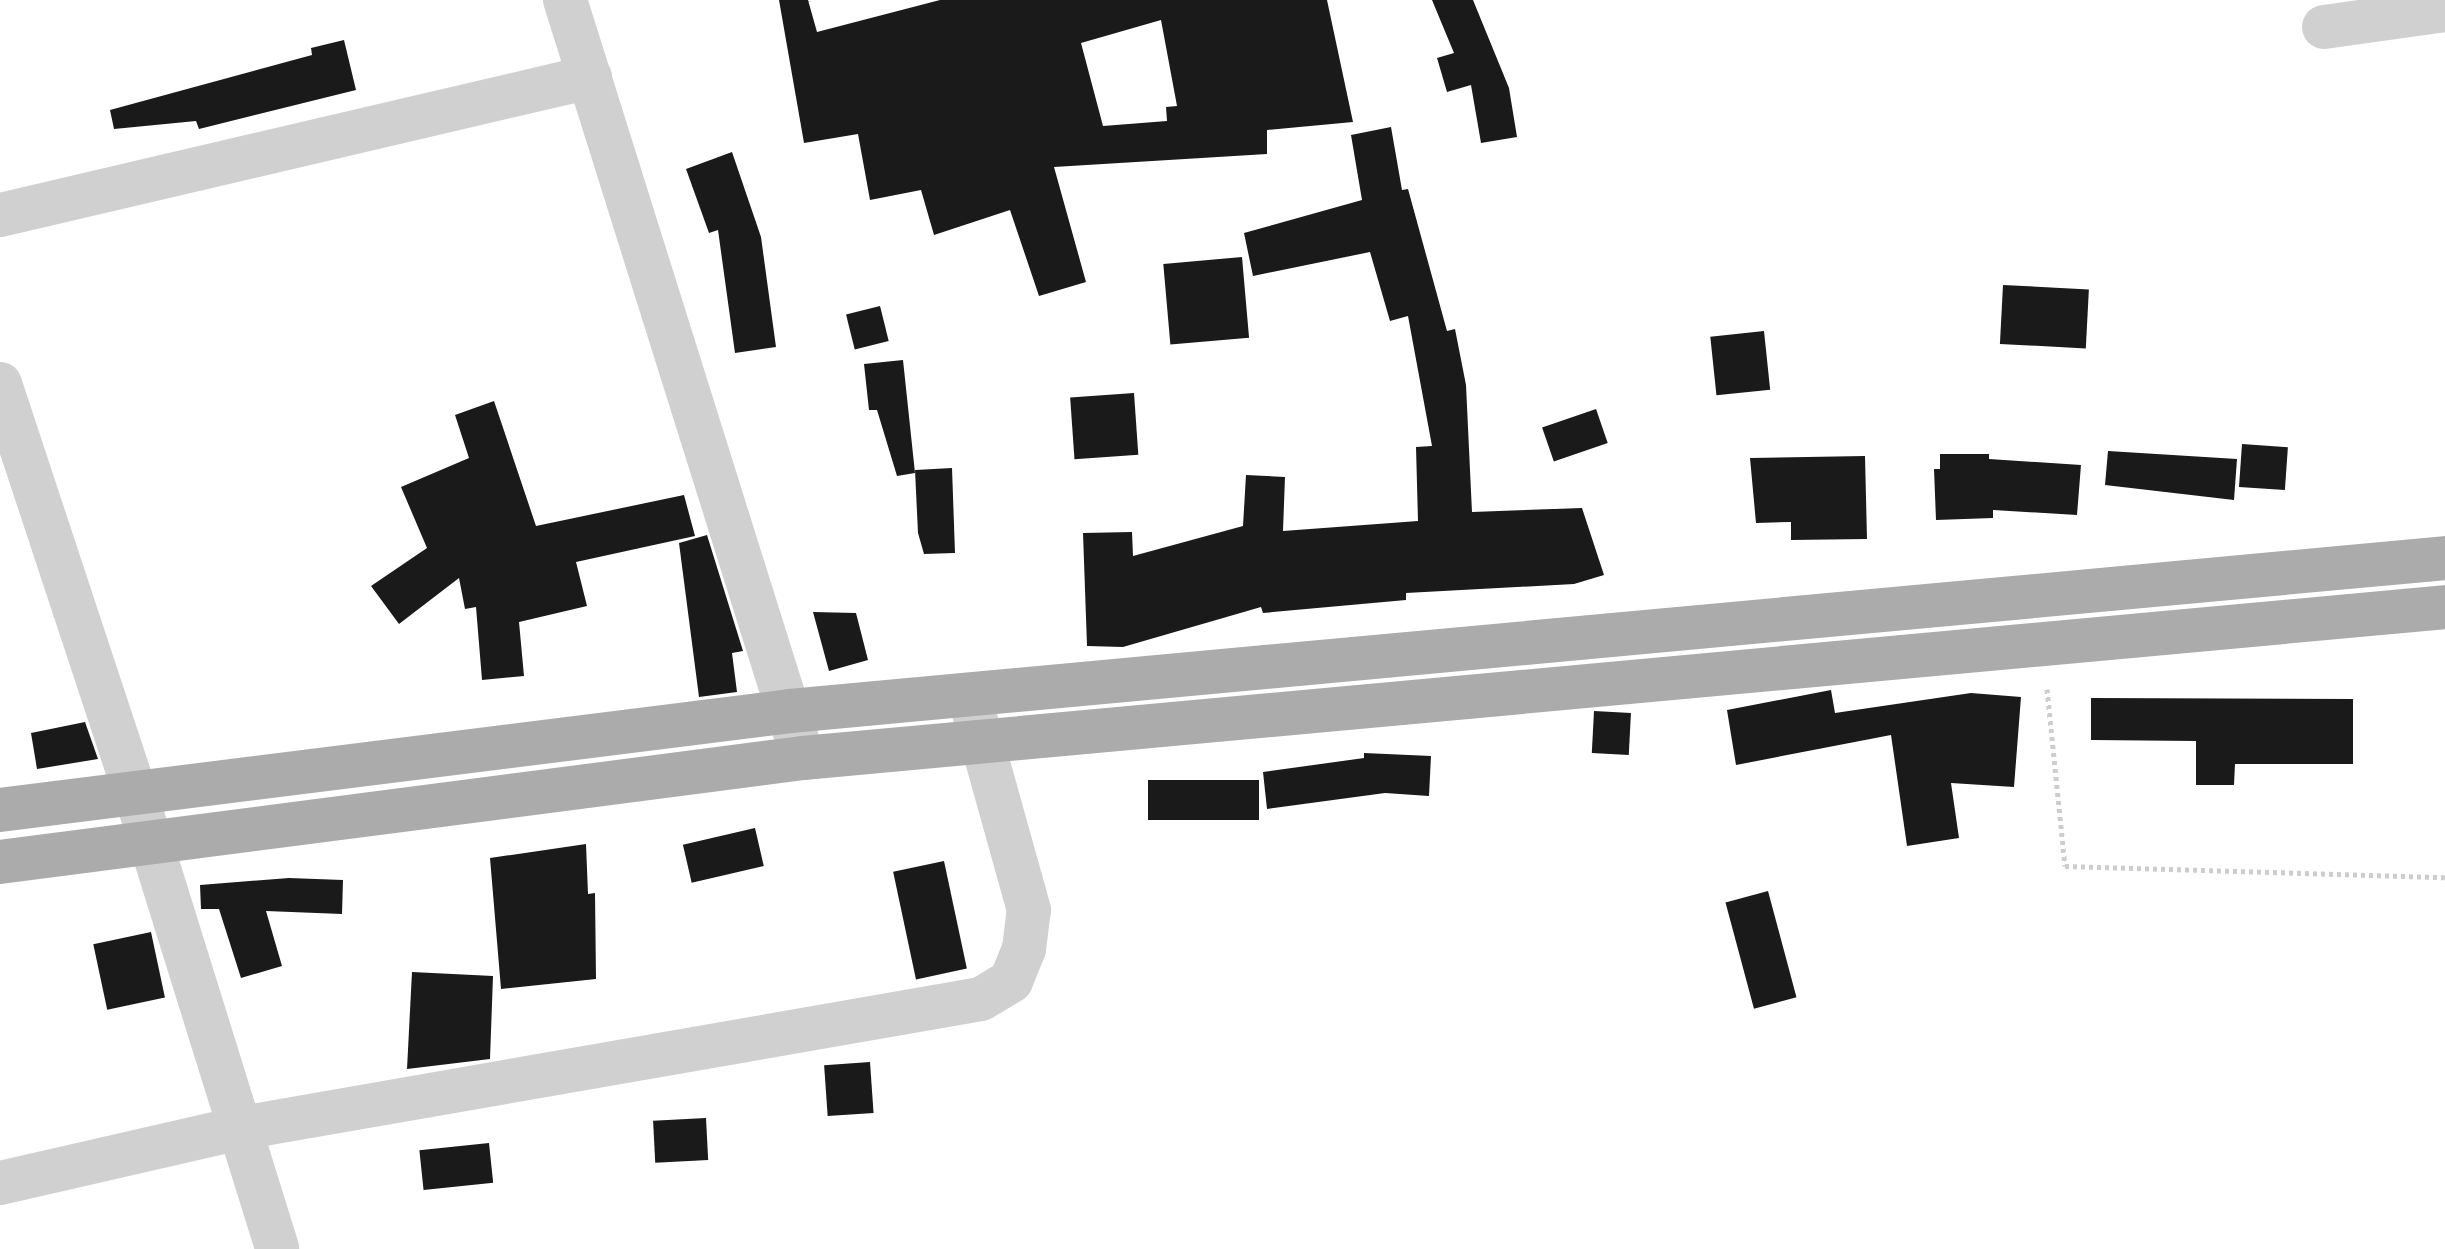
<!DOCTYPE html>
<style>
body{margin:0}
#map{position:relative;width:2445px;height:1249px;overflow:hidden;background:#fff;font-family:Helvetica,sans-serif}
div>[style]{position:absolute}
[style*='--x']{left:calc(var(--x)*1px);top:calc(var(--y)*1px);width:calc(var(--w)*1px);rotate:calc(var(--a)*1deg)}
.building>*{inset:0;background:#1a1a1a;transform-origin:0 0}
.path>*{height:5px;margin-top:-2.5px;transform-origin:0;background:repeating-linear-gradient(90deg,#cdcdcd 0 4px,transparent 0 8px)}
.street>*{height:44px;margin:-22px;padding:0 22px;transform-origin:22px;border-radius:22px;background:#d0d0d0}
.primary>*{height:44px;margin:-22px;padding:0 22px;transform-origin:22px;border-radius:22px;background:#ababab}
span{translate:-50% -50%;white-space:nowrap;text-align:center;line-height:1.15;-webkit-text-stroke:8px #fff;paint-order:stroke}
</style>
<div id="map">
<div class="building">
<div style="clip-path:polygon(evenodd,779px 0,808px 0,817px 32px,940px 0,1327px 0,1353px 122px,1267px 130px,1267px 154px,1054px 167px,1086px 282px,1039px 296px,1010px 210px,934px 235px,921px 190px,870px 200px,858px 134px,804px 143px,779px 0,1161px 20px,1177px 106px,1166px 107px,1167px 121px,1103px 126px,1081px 43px,1161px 20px)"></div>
<div style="clip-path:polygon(1432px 0,1473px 0,1509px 88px,1517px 137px,1481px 143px,1471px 85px,1447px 92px,1437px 58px,1454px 53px)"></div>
<div style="clip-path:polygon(344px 40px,356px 90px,199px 129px,196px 121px,114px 129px,110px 110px,312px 55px,311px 48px)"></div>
<div style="clip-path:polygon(1391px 127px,1402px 190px,1408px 189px,1447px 331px,1455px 329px,1466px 385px,1472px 512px,1582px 508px,1604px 575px,1574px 584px,1406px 593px,1406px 600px,1263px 613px,1261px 607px,1123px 647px,1087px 646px,1083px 533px,1132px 532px,1133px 556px,1243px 526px,1246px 475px,1285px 477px,1283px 531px,1418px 521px,1416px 447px,1432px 446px,1408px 316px,1390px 321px,1370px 252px,1253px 276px,1244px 233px,1362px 200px,1351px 135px)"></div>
<div style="clip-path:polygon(732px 152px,761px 237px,776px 347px,735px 353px,718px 230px,709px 233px,686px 169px)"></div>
<div style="left:1242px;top:257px;width:81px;height:79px;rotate:85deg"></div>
<div style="left:2003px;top:285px;width:86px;height:59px;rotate:3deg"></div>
<div style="left:880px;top:306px;width:36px;height:35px;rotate:76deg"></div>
<div style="left:1764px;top:331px;width:59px;height:54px;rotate:84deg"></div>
<div style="clip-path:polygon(903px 360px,915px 473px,897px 476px,877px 410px,869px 410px,864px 364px)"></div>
<div style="left:1134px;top:393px;width:62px;height:64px;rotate:86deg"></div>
<div style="clip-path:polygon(494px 401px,536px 526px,684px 495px,695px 536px,576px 562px,587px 606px,519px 622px,524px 676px,482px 680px,476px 607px,465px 609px,459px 578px,399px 624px,371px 586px,427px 548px,401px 487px,469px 458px,455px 415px)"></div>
<div style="left:1596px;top:409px;width:36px;height:57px;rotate:71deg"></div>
<div style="left:2242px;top:444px;width:46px;height:43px;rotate:4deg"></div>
<div style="clip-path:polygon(2108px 451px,2237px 459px,2234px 500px,2105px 485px)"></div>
<div style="clip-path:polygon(1940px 454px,1989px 454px,1989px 459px,2081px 465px,2077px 515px,1993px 510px,1993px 518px,1936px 520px,1934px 469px,1940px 469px)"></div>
<div style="clip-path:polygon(1865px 456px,1867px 539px,1791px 540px,1791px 522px,1756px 523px,1750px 458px)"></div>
<div style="clip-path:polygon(952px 468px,955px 553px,924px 554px,918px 533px,915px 470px)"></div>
<div style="clip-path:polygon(707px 535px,743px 651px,732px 653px,737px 692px,699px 697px,679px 543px)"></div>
<div style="clip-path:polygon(813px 612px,856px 613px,868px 660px,829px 671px)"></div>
<div style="clip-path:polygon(1831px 690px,1835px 713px,1971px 693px,2021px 697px,2014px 787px,1951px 783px,1959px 838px,1907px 846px,1891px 735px,1736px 765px,1727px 710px)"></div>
<div style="clip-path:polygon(2091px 698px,2353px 699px,2353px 764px,2235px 764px,2234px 785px,2196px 785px,2196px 741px,2091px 740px)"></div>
<div style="left:1594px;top:711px;width:37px;height:42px;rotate:3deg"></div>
<div style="clip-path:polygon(85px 722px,98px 759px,37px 769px,31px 733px)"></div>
<div style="clip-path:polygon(1364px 753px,1431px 756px,1429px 796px,1385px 793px,1267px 809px,1263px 772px,1364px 758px)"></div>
<div style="left:1148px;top:780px;width:111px;height:40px"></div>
<div style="left:755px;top:828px;width:39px;height:74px;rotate:77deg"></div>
<div style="clip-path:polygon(586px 844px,588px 894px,595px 893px,596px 979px,501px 989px,490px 858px)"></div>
<div style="left:944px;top:861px;width:110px;height:52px;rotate:78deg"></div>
<div style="clip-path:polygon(289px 878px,343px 880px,342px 914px,266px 911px,282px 966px,241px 978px,219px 909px,201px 909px,200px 885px)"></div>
<div style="left:1768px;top:891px;width:110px;height:44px;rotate:75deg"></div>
<div style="left:151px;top:932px;width:67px;height:59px;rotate:78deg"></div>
<div style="clip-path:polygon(412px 972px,493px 976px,490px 1059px,407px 1069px)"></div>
<div style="left:870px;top:1062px;width:51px;height:46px;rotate:86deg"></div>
<div style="left:706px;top:1118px;width:42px;height:53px;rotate:87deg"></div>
<div style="left:489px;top:1143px;width:40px;height:70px;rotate:84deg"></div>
</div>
<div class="path">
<div style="--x:2047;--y:689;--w:178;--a:84.2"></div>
<div style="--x:2065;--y:866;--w:380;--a:1.7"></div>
</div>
<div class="street">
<div style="--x:565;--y:0;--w:794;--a:72.57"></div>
<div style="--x:2324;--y:27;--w:122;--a:-8"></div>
<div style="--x:0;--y:215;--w:606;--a:-13.16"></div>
<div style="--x:0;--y:384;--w:433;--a:71.7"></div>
<div style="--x:136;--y:795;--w:475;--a:72.7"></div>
<div style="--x:0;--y:1183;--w:247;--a:-12.9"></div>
<div style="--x:241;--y:1128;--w:751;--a:-9.89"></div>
<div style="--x:981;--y:999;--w:35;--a:-31"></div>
<div style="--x:1011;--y:981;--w:35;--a:-68"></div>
<div style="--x:1024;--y:949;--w:39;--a:-83"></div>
<div style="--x:1029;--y:910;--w:223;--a:-105.6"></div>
</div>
<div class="primary">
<div style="--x:0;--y:810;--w:796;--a:-7.14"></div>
<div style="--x:790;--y:711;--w:1662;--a:-5.28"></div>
<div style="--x:0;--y:862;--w:810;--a:-7.38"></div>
<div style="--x:803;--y:758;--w:1649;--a:-5.25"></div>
</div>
</div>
